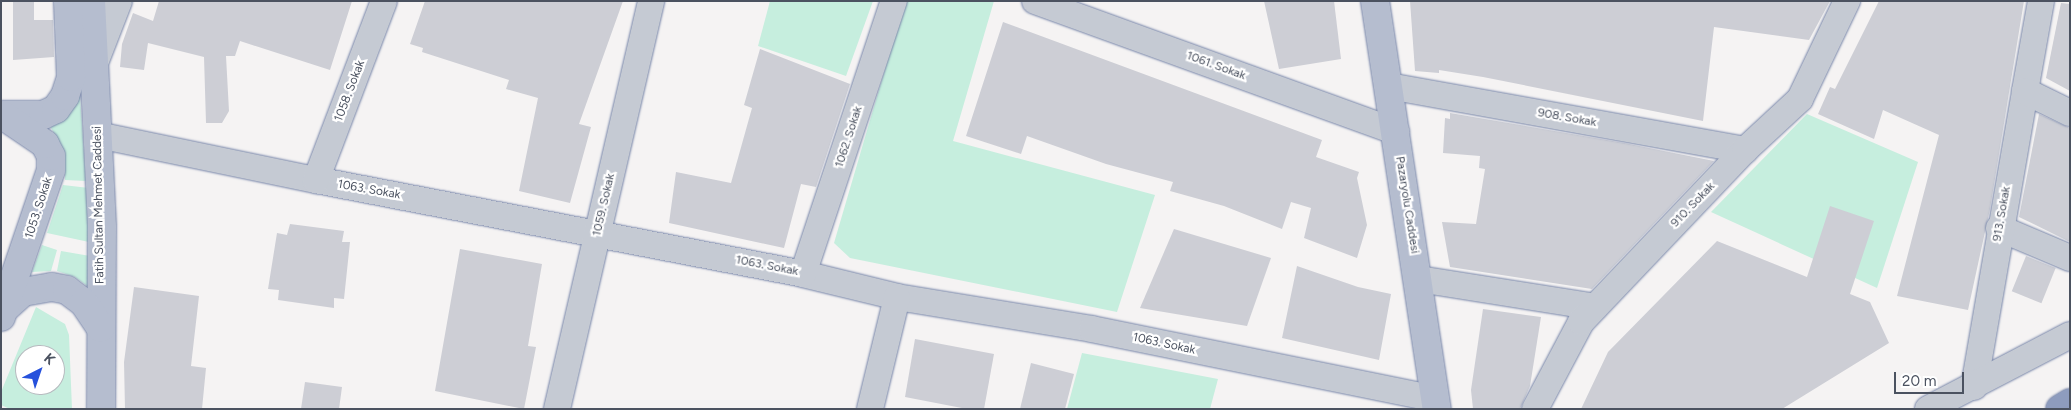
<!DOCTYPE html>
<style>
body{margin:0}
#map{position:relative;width:2071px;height:410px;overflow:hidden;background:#f5f3f3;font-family:Figtree,sans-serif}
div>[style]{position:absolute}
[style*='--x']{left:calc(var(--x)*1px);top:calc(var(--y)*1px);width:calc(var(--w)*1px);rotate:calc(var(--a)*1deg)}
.green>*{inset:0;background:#c6eede}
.building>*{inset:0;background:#cdced5;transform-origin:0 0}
.roads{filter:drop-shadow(0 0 1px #7987aa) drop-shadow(0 0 1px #7987aa)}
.minor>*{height:26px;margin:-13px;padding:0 13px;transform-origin:13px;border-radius:13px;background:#c5cad3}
.major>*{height:28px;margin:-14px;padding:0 14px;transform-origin:14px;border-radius:14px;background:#b5bdcf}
.highway>*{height:28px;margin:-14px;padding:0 14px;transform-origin:14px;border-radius:14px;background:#8e9cbe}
span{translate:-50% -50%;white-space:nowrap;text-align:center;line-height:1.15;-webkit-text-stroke:4.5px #fff;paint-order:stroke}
.street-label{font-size:12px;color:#4b5260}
.frame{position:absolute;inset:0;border:2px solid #4b5260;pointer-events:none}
.north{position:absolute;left:15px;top:345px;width:50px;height:50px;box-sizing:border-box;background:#fff;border:1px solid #b7babf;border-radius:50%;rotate:41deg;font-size:14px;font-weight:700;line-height:20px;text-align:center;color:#4b5260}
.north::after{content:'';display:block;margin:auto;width:18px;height:22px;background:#2651dc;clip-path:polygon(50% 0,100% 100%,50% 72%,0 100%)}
.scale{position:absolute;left:1894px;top:372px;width:70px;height:22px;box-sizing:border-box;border:2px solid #4b5260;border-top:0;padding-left:6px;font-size:15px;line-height:18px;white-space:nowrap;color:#4b5260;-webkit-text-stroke:4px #fff;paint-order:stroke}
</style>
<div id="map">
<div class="green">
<div style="clip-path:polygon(770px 1px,873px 1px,846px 76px,758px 46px)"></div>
<div style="clip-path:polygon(905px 1px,994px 1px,953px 141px,1155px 195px,1117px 312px,850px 258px,834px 243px)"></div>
<div style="clip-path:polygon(80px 96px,86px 181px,65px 180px,64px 151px,50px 126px,68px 116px)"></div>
<div style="clip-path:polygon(1807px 114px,1918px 162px,1877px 288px,1711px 212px)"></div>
<div style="clip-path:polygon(63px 185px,89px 188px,89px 242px,47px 233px)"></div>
<div style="clip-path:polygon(42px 245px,57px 250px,51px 271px,32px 272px)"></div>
<div style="clip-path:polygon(61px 251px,90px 256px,90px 288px,75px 277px,57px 271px)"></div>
<div style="clip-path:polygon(evenodd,36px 307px,65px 324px,69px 335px,72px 409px,10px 409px,1px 405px,1px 392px,36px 307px,25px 355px,55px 355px,55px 385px,25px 385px,25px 355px)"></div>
<div style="clip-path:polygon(1082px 353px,1218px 379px,1210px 409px,1067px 409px)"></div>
</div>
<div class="building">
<div style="clip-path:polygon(13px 1px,34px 1px,34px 20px,53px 20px,54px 57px,13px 60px)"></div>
<div style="clip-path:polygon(159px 1px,352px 1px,330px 70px,240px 41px,235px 56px,226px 56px,229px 111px,222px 123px,206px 123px,204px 57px,148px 43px,144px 70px,120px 67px,122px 44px,133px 13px,153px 21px)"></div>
<div style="clip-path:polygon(425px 1px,623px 1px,579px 124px,591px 127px,570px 203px,519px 191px,538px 98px,506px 89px,509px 80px,422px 52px,423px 48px,410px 44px)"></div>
<div style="clip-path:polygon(1264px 1px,1334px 1px,1341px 59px,1279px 69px)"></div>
<div style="clip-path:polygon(1410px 1px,1830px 1px,1809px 40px,1714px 27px,1703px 121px,1483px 77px,1439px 70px,1439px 73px,1415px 71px)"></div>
<div style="clip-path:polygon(1879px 1px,2024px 1px,1990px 209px,1968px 310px,1897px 296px,1939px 135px,1883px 110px,1874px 139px,1818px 114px,1830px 87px,1835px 89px)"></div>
<div style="clip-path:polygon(2061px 3px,2070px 4px,2070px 91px,2046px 78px)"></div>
<div style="clip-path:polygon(1003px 22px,1322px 140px,1316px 157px,1359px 172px,1357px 178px,1367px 225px,1357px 258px,1304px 238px,1311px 208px,1291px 202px,1282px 229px,1224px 206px,1170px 191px,1173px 182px,1106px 164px,1027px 136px,1021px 154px,966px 136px)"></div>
<div style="clip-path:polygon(760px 49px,850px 84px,816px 187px,801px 184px,784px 248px,669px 223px,676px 172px,731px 183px,752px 108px,744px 105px)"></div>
<div style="clip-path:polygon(1450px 113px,1624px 143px,1714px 161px,1592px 289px,1450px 267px,1442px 222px,1476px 224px,1485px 169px,1479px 168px,1480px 156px,1443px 153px,1445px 118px,1450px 119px)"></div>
<div style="clip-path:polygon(2039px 114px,2070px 128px,2070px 242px,2019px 217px)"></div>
<div style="clip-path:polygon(1830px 206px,1874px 221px,1850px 294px,1870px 302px,1889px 343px,1782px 409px,1581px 409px,1608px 352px,1717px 241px,1807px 277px)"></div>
<div style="clip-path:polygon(290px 224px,344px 231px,342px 242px,350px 242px,344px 299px,334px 298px,334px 308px,278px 300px,279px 290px,268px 289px,277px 233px,287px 235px)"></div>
<div style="clip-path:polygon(1174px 229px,1271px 258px,1247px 326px,1140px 308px)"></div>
<div style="clip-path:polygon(460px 249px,542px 264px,528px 346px,536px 347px,524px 409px,435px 391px)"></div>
<div style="left:2026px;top:256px;width:32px;height:38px;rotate:22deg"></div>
<div style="clip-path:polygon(1297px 266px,1358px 287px,1391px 294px,1379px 360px,1282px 338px)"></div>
<div style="clip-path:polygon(134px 287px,199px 296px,191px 366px,206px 368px,202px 409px,125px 409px,124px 362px)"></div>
<div style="clip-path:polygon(1483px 309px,1541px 317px,1530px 386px,1520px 409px,1473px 409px,1471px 390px)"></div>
<div style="clip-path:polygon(915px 339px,994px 354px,984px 409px,967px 409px,905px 397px)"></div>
<div style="clip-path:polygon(1031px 363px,1074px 374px,1065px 409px,1020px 409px)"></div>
<div style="clip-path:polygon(305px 382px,342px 387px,339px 409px,301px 409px)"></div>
</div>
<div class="roads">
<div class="minor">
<div style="--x:1035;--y:1;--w:384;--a:19.9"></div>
<div style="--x:95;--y:63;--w:66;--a:-68.8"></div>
<div style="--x:1389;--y:86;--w:362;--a:10.2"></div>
<div style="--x:2025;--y:91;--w:91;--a:-79.9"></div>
<div style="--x:98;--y:135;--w:223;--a:11.7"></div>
<div style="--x:316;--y:180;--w:496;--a:10.9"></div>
<div style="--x:803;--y:274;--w:97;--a:13.7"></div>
<div style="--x:897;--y:297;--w:198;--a:9.3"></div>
<div style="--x:1092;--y:329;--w:350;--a:11.5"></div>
<div style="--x:316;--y:180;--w:191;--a:-69.2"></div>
<div style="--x:1999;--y:228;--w:77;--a:22.9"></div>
<div style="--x:803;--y:274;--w:288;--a:-71.6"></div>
<div style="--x:1419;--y:279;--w:178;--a:9"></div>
<div style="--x:1974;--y:387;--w:300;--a:-80.2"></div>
<div style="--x:2025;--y:91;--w:50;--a:26.1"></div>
<div style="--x:557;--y:409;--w:419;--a:-77"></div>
<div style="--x:870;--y:409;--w:115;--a:-76.4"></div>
<div style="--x:1535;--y:409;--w:98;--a:-62.1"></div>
<div style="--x:1581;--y:322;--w:238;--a:-46.4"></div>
<div style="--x:1745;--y:150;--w:75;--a:-42.8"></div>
<div style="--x:1800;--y:99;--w:109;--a:-64.4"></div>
<div style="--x:1928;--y:409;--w:160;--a:-27.5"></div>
</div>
<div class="major">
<div style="--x:91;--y:1;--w:226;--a:87.2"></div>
<div style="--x:102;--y:227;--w:182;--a:90.3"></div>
<div style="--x:1375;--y:1;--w:413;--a:81.4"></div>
<div style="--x:3;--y:115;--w:40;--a:0"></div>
<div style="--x:43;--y:115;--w:14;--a:-25"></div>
<div style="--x:56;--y:109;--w:16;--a:-55"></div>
<div style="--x:65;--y:96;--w:20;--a:-72"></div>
<div style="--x:71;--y:77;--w:76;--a:-92.3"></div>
<div style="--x:4;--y:309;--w:25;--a:-42"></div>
<div style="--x:23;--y:292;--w:29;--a:-10"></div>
<div style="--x:52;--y:287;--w:15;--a:11"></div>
<div style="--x:67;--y:290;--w:21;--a:37"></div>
<div style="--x:84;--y:303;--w:30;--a:56"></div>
<div style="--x:1;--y:317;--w:155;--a:-71.2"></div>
<div style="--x:51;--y:170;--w:14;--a:-90"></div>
<div style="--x:51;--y:156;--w:13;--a:-117"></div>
<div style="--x:45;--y:144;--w:50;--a:-145.7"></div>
</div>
<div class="highway">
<div style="--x:2060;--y:409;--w:12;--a:-31"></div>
</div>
</div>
<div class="street-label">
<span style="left:1216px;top:66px;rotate:20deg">1061. Sokak</span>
<span style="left:350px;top:91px;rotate:-69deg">1058. Sokak</span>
<span style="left:1567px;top:118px;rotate:10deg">908. Sokak</span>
<span style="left:849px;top:137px;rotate:-72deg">1062. Sokak</span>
<span style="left:369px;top:190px;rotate:10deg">1063. Sokak</span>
<span style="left:99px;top:205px;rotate:-91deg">Fatih Sultan Mehmet Caddesi</span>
<span style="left:604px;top:205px;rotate:-77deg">1059. Sokak</span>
<span style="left:1407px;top:205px;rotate:81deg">Pazaryolu Caddesi</span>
<span style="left:1693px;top:205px;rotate:-46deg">910. Sokak</span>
<span style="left:39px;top:208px;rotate:-72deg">1053. Sokak</span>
<span style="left:2002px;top:214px;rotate:-80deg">913. Sokak</span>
<span style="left:767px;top:266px;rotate:11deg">1063. Sokak</span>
<span style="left:1164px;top:344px;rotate:12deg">1063. Sokak</span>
</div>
<div class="frame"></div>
<div class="north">K</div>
<div class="scale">20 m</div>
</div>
